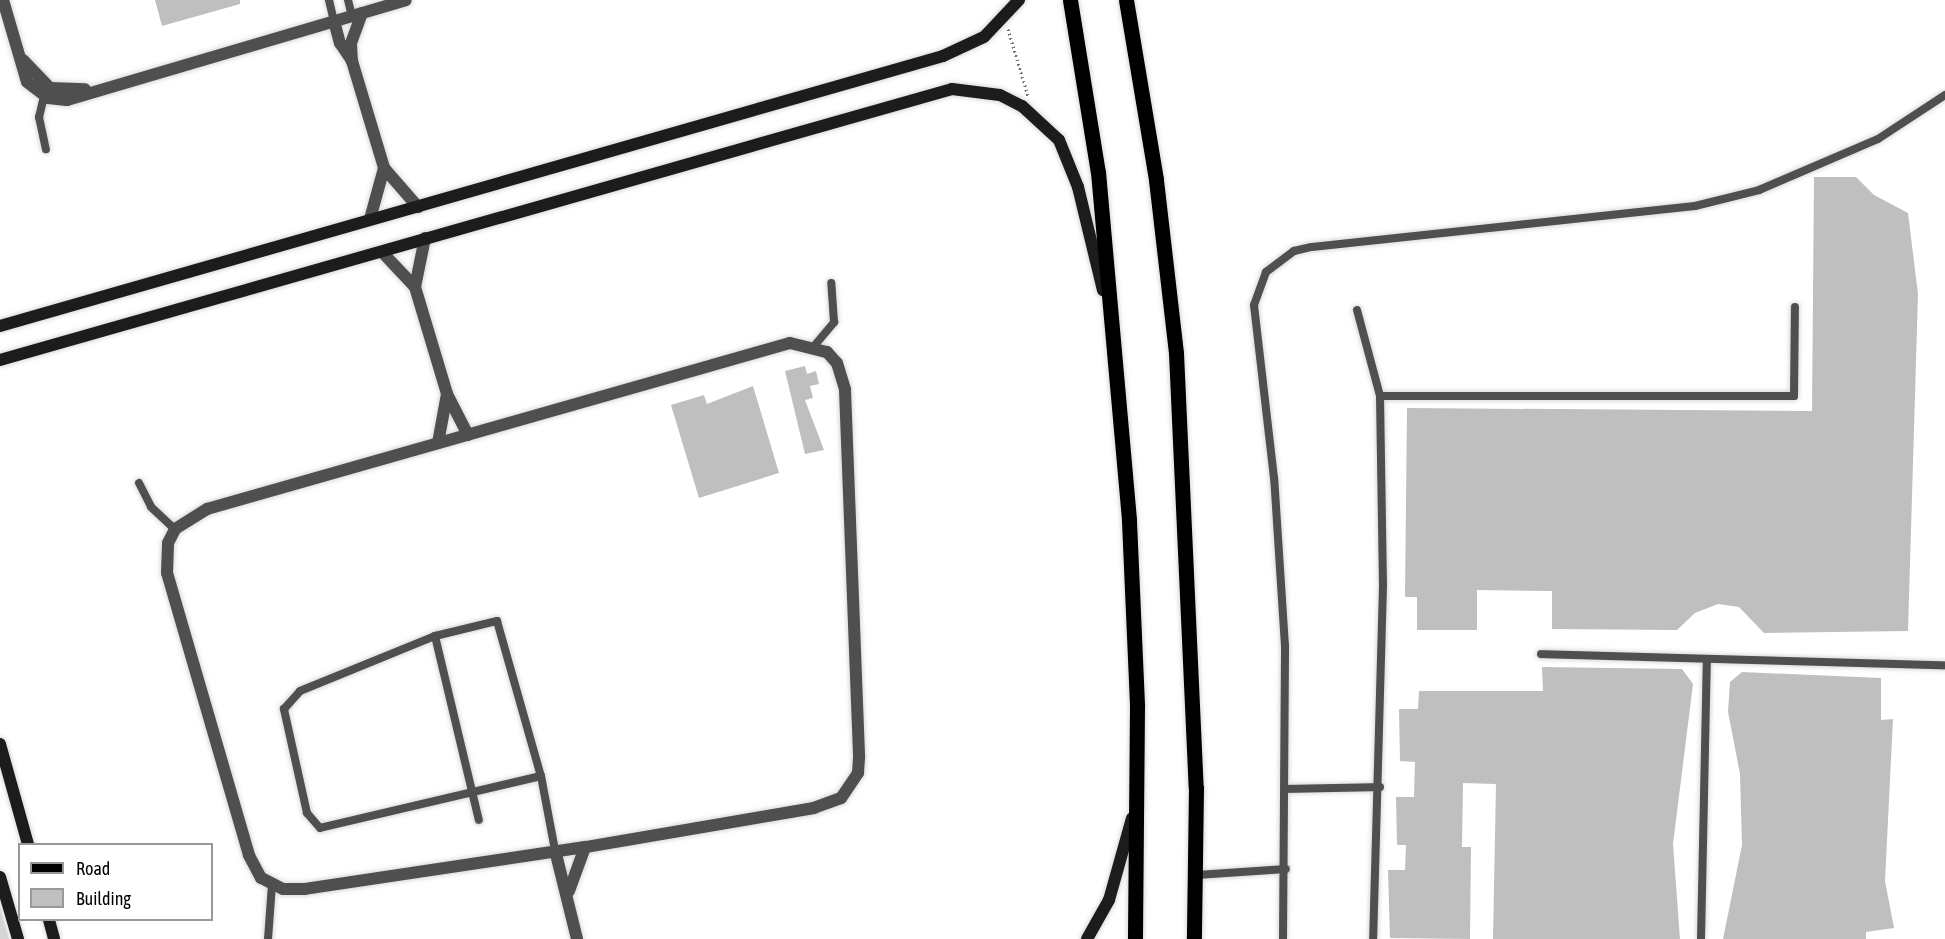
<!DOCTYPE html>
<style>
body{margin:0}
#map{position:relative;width:1945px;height:939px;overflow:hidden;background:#fff;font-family:"Asap Condensed",sans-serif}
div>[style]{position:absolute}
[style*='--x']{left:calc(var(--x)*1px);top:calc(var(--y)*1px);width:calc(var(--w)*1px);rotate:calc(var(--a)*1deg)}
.green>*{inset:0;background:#d6d6d6}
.building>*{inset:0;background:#bfbfbf}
.path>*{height:3px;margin-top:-1.5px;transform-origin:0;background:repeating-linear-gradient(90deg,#717171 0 1.5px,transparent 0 4.5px)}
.roads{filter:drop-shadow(0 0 2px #dbdbdb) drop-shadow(0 0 2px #dbdbdb)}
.lane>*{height:8px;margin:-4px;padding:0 4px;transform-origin:4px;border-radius:4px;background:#4f4f4f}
.street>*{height:12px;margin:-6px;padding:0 6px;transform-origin:6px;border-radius:6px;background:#4f4f4f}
.secondary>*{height:12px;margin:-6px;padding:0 6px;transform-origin:6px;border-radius:6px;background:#1c1c1c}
.primary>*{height:15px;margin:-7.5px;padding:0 7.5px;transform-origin:7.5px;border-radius:7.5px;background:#000}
span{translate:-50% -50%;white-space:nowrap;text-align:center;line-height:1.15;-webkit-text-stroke:6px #fff;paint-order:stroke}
.legend{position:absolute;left:18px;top:843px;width:195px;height:78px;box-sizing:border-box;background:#fff;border:2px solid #999;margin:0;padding:8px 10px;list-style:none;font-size:18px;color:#000}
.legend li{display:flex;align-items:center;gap:12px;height:30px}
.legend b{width:30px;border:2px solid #999}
</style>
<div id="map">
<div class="green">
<div style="clip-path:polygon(0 906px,9px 939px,0 939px)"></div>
</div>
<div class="building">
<div style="clip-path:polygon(155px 0,240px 0,240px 4px,162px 26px)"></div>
<div style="clip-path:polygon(1814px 177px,1856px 177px,1874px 195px,1908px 213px,1918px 294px,1908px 631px,1764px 633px,1739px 607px,1718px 604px,1695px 613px,1677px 630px,1552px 629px,1552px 591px,1477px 590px,1477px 630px,1417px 630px,1417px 597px,1405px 597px,1407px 408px,1812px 411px)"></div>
<div style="clip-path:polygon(805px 366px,807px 374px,816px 371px,819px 384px,810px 386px,813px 398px,805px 400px,824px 450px,805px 454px,785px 371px)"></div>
<div style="clip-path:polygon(753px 386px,779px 473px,699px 498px,671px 405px,704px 395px,707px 404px)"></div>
<div style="clip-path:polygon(1542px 667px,1682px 669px,1693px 684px,1673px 844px,1680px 939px,1493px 939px,1496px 784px,1463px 783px,1462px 847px,1471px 847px,1470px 939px,1390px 938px,1388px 870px,1405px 870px,1406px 845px,1397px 845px,1396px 797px,1414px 797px,1415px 762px,1400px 761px,1399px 709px,1418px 709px,1419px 691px,1543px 691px)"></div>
<div style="clip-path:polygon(1742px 672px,1881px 678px,1881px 720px,1893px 719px,1885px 881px,1894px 928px,1866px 932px,1866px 939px,1723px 939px,1742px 845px,1740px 774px,1728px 712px,1730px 682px)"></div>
</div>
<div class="path">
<div style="--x:1008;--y:29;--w:70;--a:73.4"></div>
</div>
<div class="roads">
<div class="lane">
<div style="--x:329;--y:0;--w:22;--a:77"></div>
<div style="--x:348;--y:0;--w:16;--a:76"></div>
<div style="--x:44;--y:96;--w:22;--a:103"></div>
<div style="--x:39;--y:117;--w:33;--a:78"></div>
<div style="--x:1357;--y:310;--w:89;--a:75"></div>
<div style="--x:1380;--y:396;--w:190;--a:89.1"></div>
<div style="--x:1383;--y:586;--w:353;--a:91.6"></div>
<div style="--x:815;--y:345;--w:30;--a:-50"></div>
<div style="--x:834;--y:322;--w:39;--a:-94"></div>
<div style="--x:1380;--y:396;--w:414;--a:0"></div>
<div style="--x:1794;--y:396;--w:89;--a:-89.4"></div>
<div style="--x:139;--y:483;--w:27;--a:63"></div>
<div style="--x:151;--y:507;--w:33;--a:43"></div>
<div style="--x:435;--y:636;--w:189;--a:76.6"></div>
<div style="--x:1541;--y:654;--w:404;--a:1.6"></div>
<div style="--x:541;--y:776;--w:227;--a:166.8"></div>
<div style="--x:320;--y:828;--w:20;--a:-131"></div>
<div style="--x:307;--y:813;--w:107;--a:-102.5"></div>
<div style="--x:284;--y:709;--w:24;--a:-48"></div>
<div style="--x:300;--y:691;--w:146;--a:-22.2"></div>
<div style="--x:435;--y:636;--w:64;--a:-13.6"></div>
<div style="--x:497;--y:621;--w:161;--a:74.2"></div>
<div style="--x:541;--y:776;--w:75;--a:79.3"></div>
<div style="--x:1288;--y:789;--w:92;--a:-1.2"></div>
<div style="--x:1197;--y:875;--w:89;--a:-3.9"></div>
<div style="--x:268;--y:939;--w:54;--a:-85.8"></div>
<div style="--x:1283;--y:939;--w:293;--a:-89.6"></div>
<div style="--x:1285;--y:646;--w:168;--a:-93.7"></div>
<div style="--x:1274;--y:478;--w:174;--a:-96.6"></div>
<div style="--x:1254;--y:305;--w:35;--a:-70"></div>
<div style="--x:1266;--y:272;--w:35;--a:-37"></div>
<div style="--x:1294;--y:251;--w:18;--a:-13"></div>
<div style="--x:1312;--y:247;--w:385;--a:-6.1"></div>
<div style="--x:1695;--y:206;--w:66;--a:-14"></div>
<div style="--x:1759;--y:190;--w:129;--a:-23.2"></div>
<div style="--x:1878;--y:139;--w:80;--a:-33.3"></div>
<div style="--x:1701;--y:939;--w:279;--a:-88.8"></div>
</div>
<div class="street">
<div style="--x:3;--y:0;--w:85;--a:73.7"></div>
<div style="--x:27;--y:82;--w:26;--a:37"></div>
<div style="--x:48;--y:98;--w:19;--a:6"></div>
<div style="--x:67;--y:100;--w:353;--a:-16.4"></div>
<div style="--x:362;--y:13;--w:33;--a:110"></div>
<div style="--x:351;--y:44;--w:17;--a:87"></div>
<div style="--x:352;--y:61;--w:112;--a:73.3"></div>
<div style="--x:384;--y:168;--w:52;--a:48.9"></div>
<div style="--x:334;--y:21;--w:23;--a:75"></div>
<div style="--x:340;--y:43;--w:22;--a:56"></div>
<div style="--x:23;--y:60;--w:39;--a:46"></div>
<div style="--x:50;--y:88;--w:35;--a:2"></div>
<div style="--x:370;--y:219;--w:53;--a:-74.6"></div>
<div style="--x:382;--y:252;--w:48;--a:46.7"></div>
<div style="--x:415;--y:287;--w:112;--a:73.3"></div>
<div style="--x:447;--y:394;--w:46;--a:62.9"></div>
<div style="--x:415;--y:287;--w:50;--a:-78.5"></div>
<div style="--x:790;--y:343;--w:38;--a:14"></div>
<div style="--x:827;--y:352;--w:15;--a:48"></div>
<div style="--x:837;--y:363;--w:28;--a:73"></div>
<div style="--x:845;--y:390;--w:368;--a:87.8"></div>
<div style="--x:859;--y:758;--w:15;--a:94"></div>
<div style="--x:858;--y:773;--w:30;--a:124"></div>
<div style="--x:841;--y:798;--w:29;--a:160"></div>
<div style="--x:814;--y:808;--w:232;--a:170.3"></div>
<div style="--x:585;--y:847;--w:283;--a:171.5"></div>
<div style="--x:305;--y:889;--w:22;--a:180"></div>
<div style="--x:283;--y:889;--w:25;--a:-153"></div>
<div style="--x:261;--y:878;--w:26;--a:-118"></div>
<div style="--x:249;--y:855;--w:294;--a:-106.2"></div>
<div style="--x:167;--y:573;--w:30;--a:-88"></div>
<div style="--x:168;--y:543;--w:16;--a:-63"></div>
<div style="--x:175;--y:529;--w:38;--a:-32"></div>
<div style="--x:207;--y:509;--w:606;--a:-15.89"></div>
<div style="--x:438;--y:443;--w:50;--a:-79.6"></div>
<div style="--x:555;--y:850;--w:92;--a:76.1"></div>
<div style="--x:569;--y:891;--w:47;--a:-70"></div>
</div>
<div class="secondary">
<div style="--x:0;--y:326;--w:981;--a:-15.98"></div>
<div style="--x:943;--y:56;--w:45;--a:-24.9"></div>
<div style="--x:984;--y:37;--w:51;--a:-46.6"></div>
<div style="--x:0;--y:360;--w:990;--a:-15.89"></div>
<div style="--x:952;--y:89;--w:48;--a:7.1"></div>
<div style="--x:1000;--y:95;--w:25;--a:27"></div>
<div style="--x:1022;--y:106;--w:50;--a:42.6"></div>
<div style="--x:1059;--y:140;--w:51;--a:68"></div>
<div style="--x:1078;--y:187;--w:106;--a:76.4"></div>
<div style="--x:0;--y:744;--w:104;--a:74.4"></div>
<div style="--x:0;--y:877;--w:65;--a:73.8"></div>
<div style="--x:49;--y:920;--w:20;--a:75"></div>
<div style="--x:1087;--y:939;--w:45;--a:-60.6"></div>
<div style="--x:1109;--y:900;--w:85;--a:-74.3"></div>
</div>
<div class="primary">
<div style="--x:1070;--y:0;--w:174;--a:80.8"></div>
<div style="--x:1098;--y:172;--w:350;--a:84.9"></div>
<div style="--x:1129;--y:521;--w:186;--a:87.5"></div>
<div style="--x:1137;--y:707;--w:232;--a:90.5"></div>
<div style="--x:1126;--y:0;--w:182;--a:80.5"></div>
<div style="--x:1156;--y:180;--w:174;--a:83.4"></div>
<div style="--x:1176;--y:353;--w:435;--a:87.4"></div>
<div style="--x:1196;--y:788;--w:151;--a:90.8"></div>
</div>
</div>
<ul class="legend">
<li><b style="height:8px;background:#000"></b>Road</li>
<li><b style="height:16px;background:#bfbfbf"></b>Building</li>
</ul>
</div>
